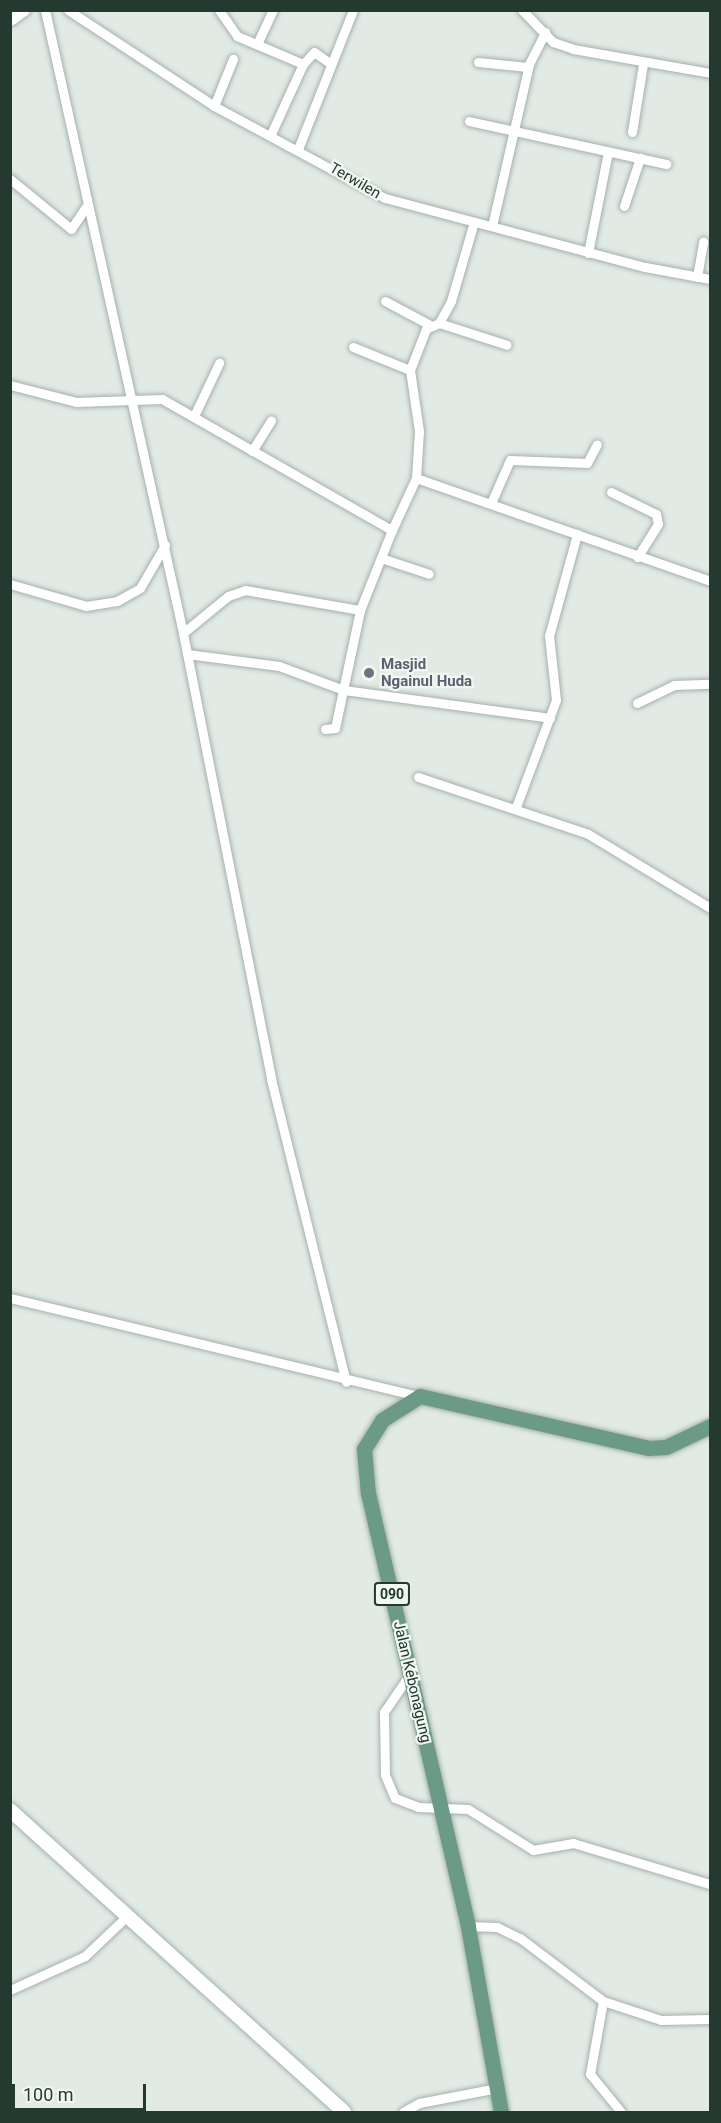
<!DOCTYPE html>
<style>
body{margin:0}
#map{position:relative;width:721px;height:2123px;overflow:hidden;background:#e1eae5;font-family:Roboto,sans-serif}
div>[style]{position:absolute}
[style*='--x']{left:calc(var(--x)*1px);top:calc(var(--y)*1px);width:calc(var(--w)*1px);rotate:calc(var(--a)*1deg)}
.roads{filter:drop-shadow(0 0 2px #a5b1ab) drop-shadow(0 0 2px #a5b1ab)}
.street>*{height:9px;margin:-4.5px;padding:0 4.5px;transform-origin:4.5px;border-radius:4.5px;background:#fff}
.secondary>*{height:14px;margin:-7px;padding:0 7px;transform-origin:7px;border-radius:7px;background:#fff}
.primary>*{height:15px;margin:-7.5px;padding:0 7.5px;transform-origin:7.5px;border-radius:7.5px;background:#6b9a87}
.dots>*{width:16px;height:16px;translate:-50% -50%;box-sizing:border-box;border:3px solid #f1f7f3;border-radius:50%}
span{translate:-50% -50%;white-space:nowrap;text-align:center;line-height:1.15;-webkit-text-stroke:4.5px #f1f7f3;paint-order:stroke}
.shield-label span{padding:2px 4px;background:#f1f7f3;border:2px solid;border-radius:4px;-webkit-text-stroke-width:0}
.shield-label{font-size:14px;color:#243930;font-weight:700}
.street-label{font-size:15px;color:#243930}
.worship-label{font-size:15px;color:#5b616d;font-weight:700}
.left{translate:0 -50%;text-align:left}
.frame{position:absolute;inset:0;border:12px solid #243930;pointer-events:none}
.scale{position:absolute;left:12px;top:2084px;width:134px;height:27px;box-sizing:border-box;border:3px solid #243930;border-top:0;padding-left:8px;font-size:18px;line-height:21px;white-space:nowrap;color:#243930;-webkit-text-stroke:4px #f1f7f3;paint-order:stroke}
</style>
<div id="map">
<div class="roads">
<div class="street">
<div style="--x:45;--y:10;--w:638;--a:77.51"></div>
<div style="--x:183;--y:633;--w:455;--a:78.8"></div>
<div style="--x:271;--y:1079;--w:312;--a:76.1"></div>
<div style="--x:68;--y:10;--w:175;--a:33.3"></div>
<div style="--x:214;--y:106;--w:194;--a:28.3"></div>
<div style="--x:385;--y:198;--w:269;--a:14.9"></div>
<div style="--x:645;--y:267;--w:66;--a:10.5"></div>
<div style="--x:219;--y:10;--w:32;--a:55"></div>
<div style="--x:237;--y:36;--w:72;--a:23"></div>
<div style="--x:303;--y:64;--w:16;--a:-47"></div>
<div style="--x:314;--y:52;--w:19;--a:35"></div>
<div style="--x:522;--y:10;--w:45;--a:45.9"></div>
<div style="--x:553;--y:42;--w:21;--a:19"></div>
<div style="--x:573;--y:49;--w:139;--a:9.9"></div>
<div style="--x:257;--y:44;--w:38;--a:-65"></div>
<div style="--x:478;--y:62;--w:50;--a:5.7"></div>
<div style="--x:214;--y:106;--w:51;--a:-68"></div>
<div style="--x:469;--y:121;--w:202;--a:12.3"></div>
<div style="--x:632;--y:132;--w:69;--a:-80.8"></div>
<div style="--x:271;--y:134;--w:77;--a:-65.4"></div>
<div style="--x:298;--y:149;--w:149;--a:-68.4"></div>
<div style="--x:10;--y:179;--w:79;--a:39.3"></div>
<div style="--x:71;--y:229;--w:27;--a:-56"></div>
<div style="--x:624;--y:206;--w:51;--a:-71.6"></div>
<div style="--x:492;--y:226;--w:166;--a:-77.1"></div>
<div style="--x:529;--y:64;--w:36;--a:-63"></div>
<div style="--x:588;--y:253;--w:103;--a:-78.8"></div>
<div style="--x:697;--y:277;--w:36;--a:-80"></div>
<div style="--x:385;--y:301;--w:51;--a:28.1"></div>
<div style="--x:439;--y:323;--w:25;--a:-61"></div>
<div style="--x:451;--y:301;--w:82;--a:-73.8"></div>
<div style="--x:353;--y:347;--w:61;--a:22"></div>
<div style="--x:10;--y:385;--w:68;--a:14.4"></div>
<div style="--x:76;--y:402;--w:86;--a:-2"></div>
<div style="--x:162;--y:399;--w:265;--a:29.7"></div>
<div style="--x:392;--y:530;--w:57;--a:-65.2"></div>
<div style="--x:416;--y:478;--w:312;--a:19.3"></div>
<div style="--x:194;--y:416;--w:59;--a:-64.7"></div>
<div style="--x:252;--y:451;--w:36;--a:-58"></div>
<div style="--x:416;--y:478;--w:47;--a:-86.3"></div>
<div style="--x:419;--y:431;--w:62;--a:-98.4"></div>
<div style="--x:410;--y:370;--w:44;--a:-68.7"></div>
<div style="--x:426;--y:329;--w:14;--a:-25"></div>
<div style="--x:439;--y:323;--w:71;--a:17.9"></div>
<div style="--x:611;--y:492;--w:50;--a:26.1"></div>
<div style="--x:656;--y:514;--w:10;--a:79"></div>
<div style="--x:658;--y:524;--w:39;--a:122"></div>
<div style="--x:491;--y:503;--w:47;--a:-66.2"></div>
<div style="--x:510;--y:460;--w:77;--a:2.2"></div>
<div style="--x:587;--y:463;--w:21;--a:-62"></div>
<div style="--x:384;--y:559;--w:47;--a:18.4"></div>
<div style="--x:10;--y:584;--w:79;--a:16.1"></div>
<div style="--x:86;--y:606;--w:31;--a:-9"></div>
<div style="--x:117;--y:601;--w:26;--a:-29"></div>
<div style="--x:140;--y:588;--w:50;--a:-59.8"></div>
<div style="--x:183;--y:633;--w:58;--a:-39.4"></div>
<div style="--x:228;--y:596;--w:18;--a:-19"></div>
<div style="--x:245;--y:590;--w:117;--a:9.9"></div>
<div style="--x:360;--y:610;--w:86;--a:-68.2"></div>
<div style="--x:187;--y:654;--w:93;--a:7.4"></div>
<div style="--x:279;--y:666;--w:69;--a:20.3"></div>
<div style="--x:344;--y:690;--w:208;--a:7.7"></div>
<div style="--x:637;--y:703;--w:41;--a:-25.9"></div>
<div style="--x:674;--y:685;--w:36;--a:-2"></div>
<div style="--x:325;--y:729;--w:10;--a:-6"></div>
<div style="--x:335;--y:728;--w:121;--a:-78"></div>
<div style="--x:418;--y:777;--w:179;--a:18.5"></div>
<div style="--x:588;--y:834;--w:143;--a:31.2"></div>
<div style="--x:516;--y:807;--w:114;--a:-69.5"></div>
<div style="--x:556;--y:700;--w:64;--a:-96.2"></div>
<div style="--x:549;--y:636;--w:106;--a:-74.6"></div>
<div style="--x:10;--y:1298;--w:421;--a:13.5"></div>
<div style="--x:410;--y:1674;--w:46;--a:124.4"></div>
<div style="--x:384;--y:1712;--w:63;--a:89.1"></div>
<div style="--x:385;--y:1775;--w:25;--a:67"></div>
<div style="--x:395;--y:1798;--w:25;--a:21"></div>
<div style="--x:418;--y:1807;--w:50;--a:2.3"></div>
<div style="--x:468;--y:1809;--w:77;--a:32.2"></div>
<div style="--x:533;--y:1850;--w:41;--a:-9.9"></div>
<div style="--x:573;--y:1843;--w:143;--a:16.7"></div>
<div style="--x:468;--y:1926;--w:29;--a:2"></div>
<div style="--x:497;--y:1927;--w:25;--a:26"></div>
<div style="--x:520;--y:1938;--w:104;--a:37.2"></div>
<div style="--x:10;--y:1990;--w:82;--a:-24.4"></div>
<div style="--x:85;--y:1956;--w:58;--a:-43.6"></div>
<div style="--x:403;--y:2112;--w:18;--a:-29"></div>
<div style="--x:419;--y:2103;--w:80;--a:-10.8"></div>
<div style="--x:621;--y:2112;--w:49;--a:-129.2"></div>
<div style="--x:590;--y:2074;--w:74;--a:-79.9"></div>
<div style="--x:603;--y:2001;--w:61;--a:18.1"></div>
<div style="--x:661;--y:2020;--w:49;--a:-1.2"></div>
</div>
<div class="secondary">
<div style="--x:10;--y:19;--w:16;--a:-35"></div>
<div style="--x:10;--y:1810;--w:450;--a:42.1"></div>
</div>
<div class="primary">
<div style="--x:501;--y:2112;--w:189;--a:-100.1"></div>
<div style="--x:468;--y:1926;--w:443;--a:-103"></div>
<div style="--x:368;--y:1494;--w:45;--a:-95.1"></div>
<div style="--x:364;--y:1449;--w:34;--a:-58"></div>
<div style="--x:382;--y:1420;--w:45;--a:-32.3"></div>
<div style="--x:420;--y:1396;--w:234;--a:12.8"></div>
<div style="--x:648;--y:1448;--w:18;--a:-3"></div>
<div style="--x:666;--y:1447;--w:49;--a:-25.5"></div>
</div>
</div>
<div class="dots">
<div style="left:369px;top:673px;background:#6b7280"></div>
</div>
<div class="shield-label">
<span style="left:392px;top:1594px">090</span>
</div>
<div class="street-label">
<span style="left:355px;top:181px;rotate:30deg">Terwilen</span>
<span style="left:412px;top:1682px;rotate:77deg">Jalan Kebonagung</span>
</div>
<div class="worship-label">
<span class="left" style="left:381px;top:673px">Masjid<br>Ngainul Huda</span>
</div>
<div class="frame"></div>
<div class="scale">100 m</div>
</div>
